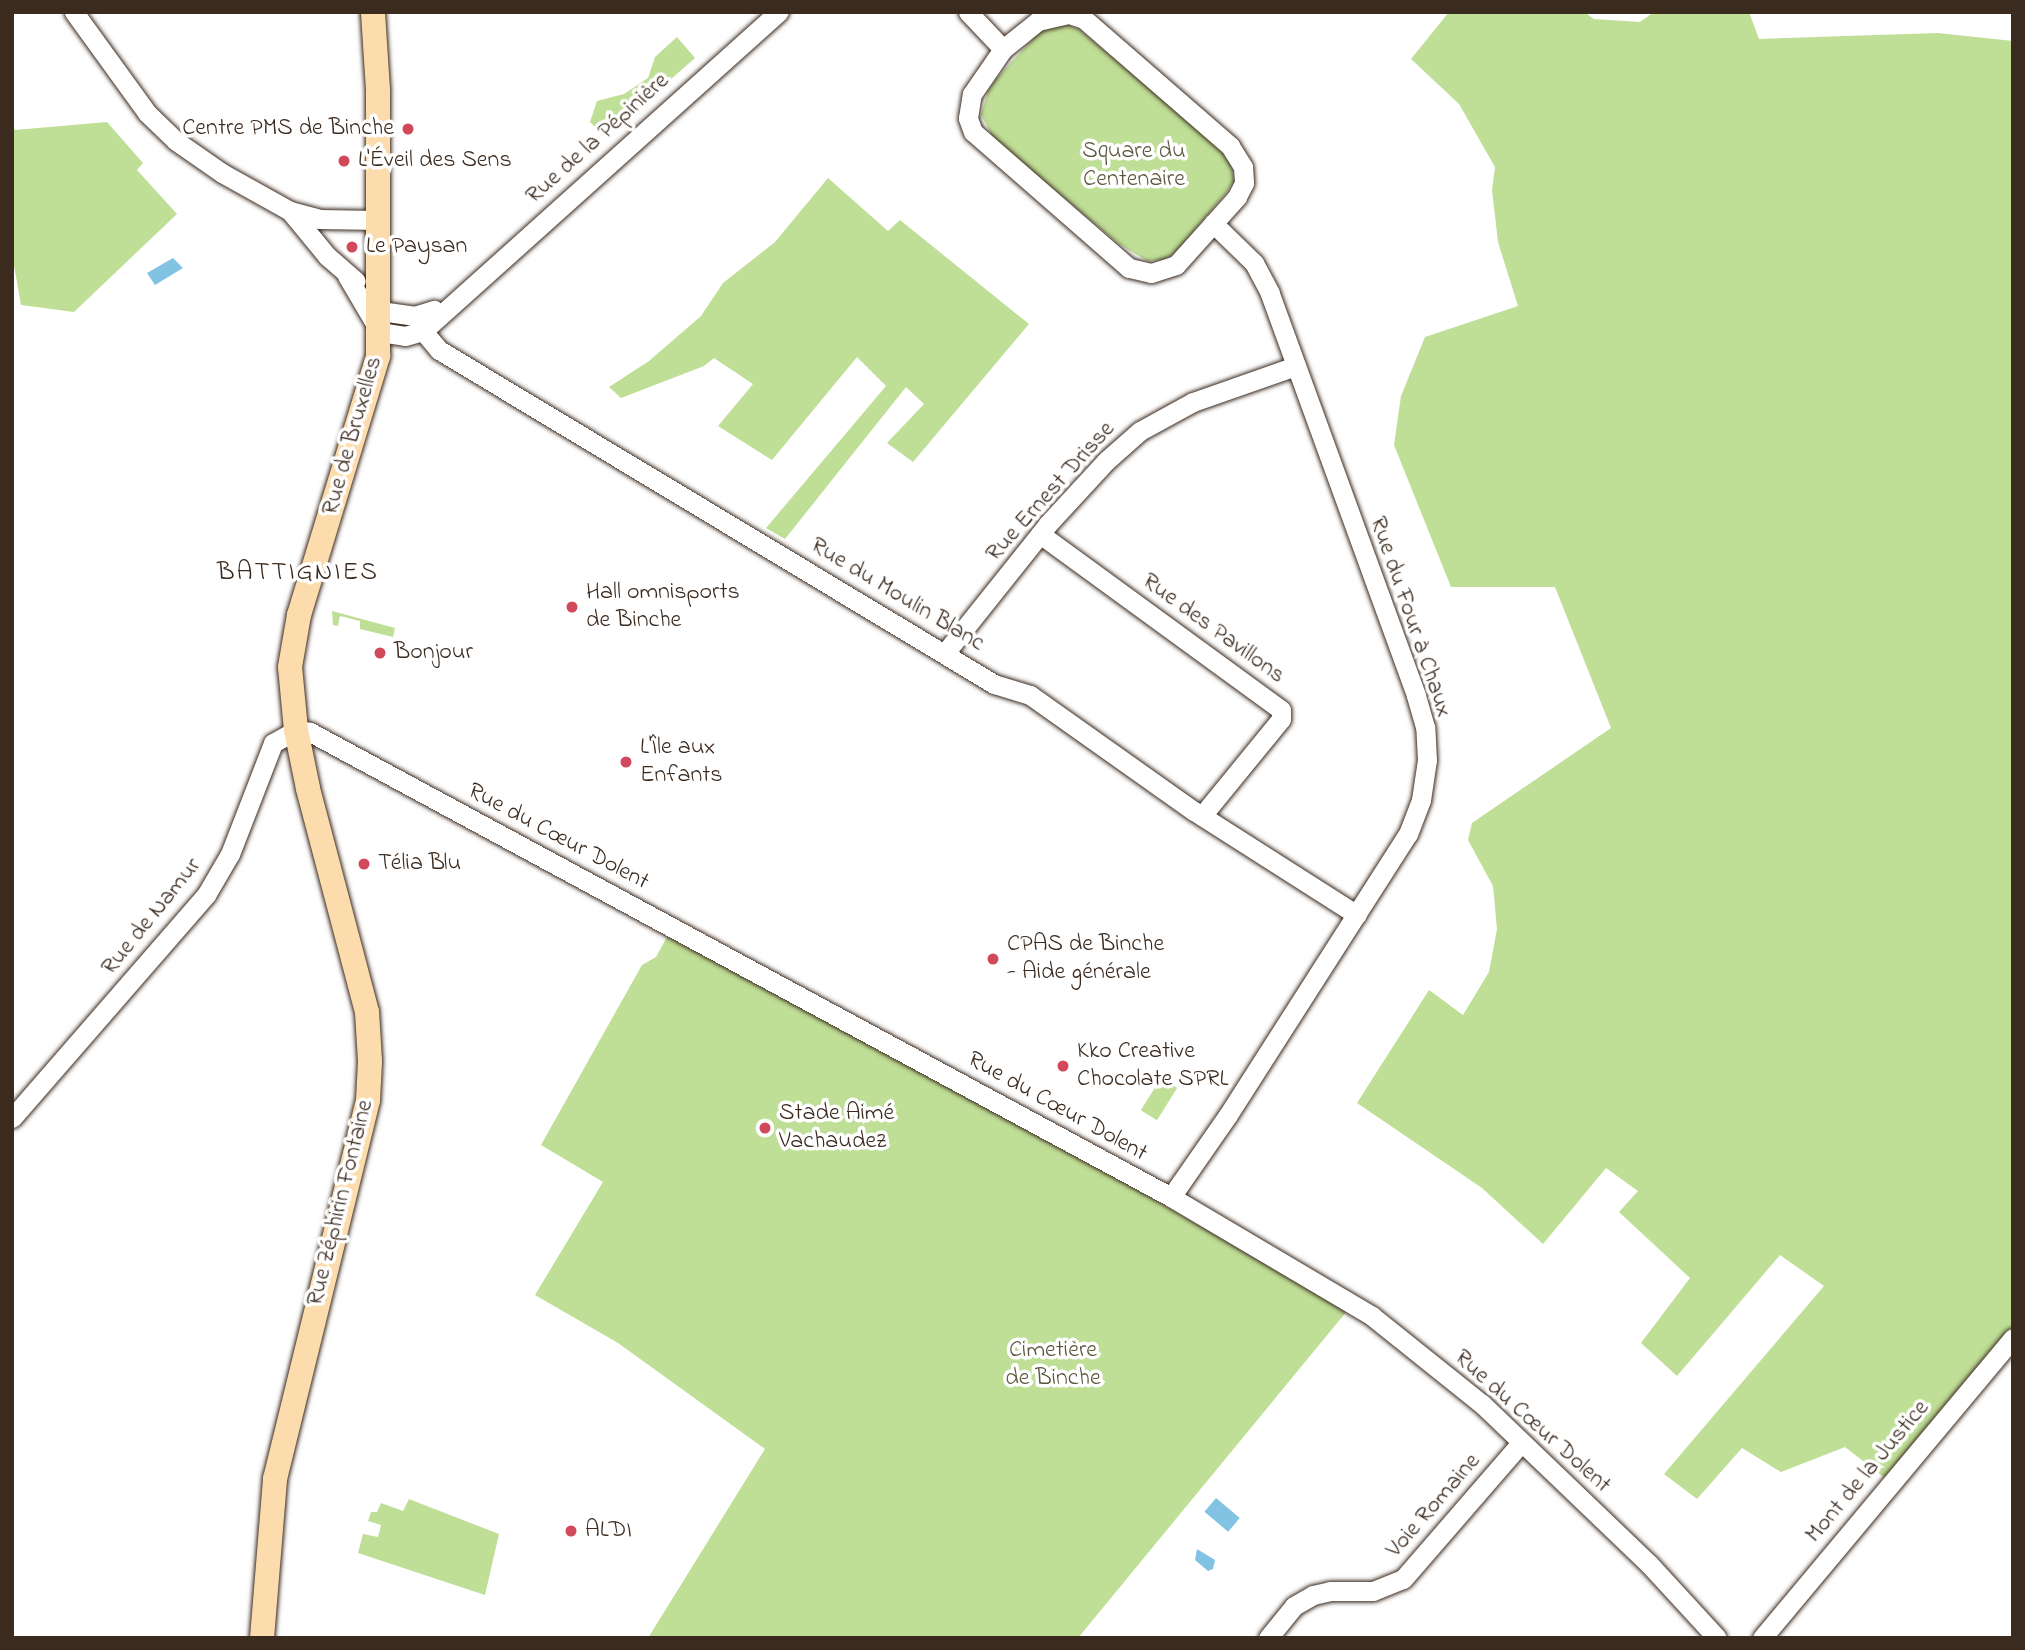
<!DOCTYPE html>
<meta charset="utf-8">
<style>
body{margin:0}
#map{position:relative;width:2025px;height:1650px;overflow:hidden;background:#fff;font-family:"Indie Flower",sans-serif}
div>[style]{position:absolute}
[style*='--x']{left:calc(var(--x)*1px);top:calc(var(--y)*1px);width:calc(var(--w)*1px);rotate:calc(var(--a)*1deg)}
.green>*{inset:0;background:#bfde96;transform-origin:0 0}
.water>*{inset:0;background:#82c3e3;transform-origin:0 0}
.roads{filter:drop-shadow(0 0 2px #3b2a1e) drop-shadow(0 0 2px #3b2a1e)}
.minor>*{height:19px;margin:-9.5px;padding:0 9.5px;transform-origin:9.5px;border-radius:9.5px;background:#fff}
.major>*{height:24px;margin:-12px;padding:0 12px;transform-origin:12px;border-radius:12px;background:#fcdcac}
.dots>*{width:19px;height:19px;translate:-50% -50%;box-sizing:border-box;border:4px solid #fff;border-radius:50%}
span{translate:-50% -50%;white-space:nowrap;text-align:center;line-height:1.15;-webkit-text-stroke:7px #fff;paint-order:stroke}
.poi-label{font-size:24px;color:#3b2a1e}
.right{translate:-100% -50%;text-align:right}
.left{translate:0 -50%;text-align:left}
.street-label{font-size:24px;color:#3b2a1e}
.park-label{font-size:24px;color:#5c573c}
.neighbourhood-label{font-size:26px;color:#3b2a1e;letter-spacing:2px}
.frame{position:absolute;inset:0;border:14px solid #3b2a1e;pointer-events:none}
</style>
<div id="map">
<div class="green">
<div style="clip-path:polygon(1449px 12px,1584px 12px,1594px 19px,1640px 22px,1654px 12px,1749px 12px,1759px 39px,1938px 33px,2013px 41px,2013px 1330px,1886px 1479px,1845px 1447px,1781px 1472px,1742px 1448px,1697px 1499px,1664px 1474px,1824px 1286px,1780px 1255px,1677px 1376px,1641px 1343px,1690px 1278px,1619px 1212px,1638px 1191px,1606px 1168px,1543px 1244px,1482px 1188px,1357px 1103px,1429px 990px,1463px 1015px,1489px 972px,1497px 929px,1493px 886px,1468px 840px,1472px 823px,1611px 728px,1555px 587px,1451px 587px,1394px 445px,1401px 396px,1425px 337px,1518px 306px,1498px 242px,1492px 190px,1495px 167px,1459px 104px,1411px 59px)"></div>
<div style="clip-path:polygon(1069px 25px,1081px 31px,1223px 150px,1231px 163px,1234px 181px,1226px 193px,1175px 253px,1164px 260px,1147px 261px,1119px 244px,994px 139px,981px 115px,988px 91px,995px 80px,1043px 28px)"></div>
<div style="clip-path:polygon(677px 37px,695px 58px,605px 137px,590px 122px,597px 101px,624px 94px,648px 78px,655px 57px)"></div>
<div style="clip-path:polygon(107px 122px,143px 163px,137px 170px,177px 214px,74px 312px,21px 305px,12px 254px,12px 125px,15px 130px)"></div>
<div style="clip-path:polygon(828px 178px,888px 231px,900px 220px,1029px 324px,913px 462px,887px 443px,924px 404px,906px 387px,785px 539px,766px 528px,886px 386px,857px 357px,772px 460px,718px 426px,753px 384px,714px 358px,704px 366px,621px 398px,609px 387px,649px 361px,701px 316px,723px 283px,775px 242px)"></div>
<div style="clip-path:polygon(332px 611px,395px 628px,393px 637px,360px 629px,360px 621px,340px 616px,338px 626px,333px 625px)"></div>
<div style="clip-path:polygon(668px 935px,1067px 1149px,1347px 1311px,1078px 1638px,648px 1638px,765px 1449px,618px 1343px,535px 1295px,603px 1182px,541px 1145px,642px 965px,656px 957px)"></div>
<div style="left:1161px;top:1078px;width:19px;height:38px;rotate:32deg"></div>
<div style="clip-path:polygon(409px 1499px,499px 1534px,485px 1595px,358px 1553px,363px 1534px,378px 1537px,381px 1525px,368px 1521px,371px 1512px,377px 1512px,381px 1503px,403px 1511px)"></div>
</div>
<div class="water">
<div style="clip-path:polygon(173px 258px,183px 268px,155px 285px,147px 273px)"></div>
<div style="left:1216px;top:1498px;width:31px;height:18px;rotate:40deg"></div>
<div style="clip-path:polygon(1197px 1549px,1215px 1560px,1213px 1569px,1208px 1571px,1195px 1560px)"></div>
</div>
<div class="roads">
<div class="minor">
<div style="--x:74;--y:12;--w:125;--a:54.1"></div>
<div style="--x:147;--y:113;--w:40;--a:44"></div>
<div style="--x:176;--y:141;--w:56;--a:34.8"></div>
<div style="--x:222;--y:173;--w:78;--a:29.2"></div>
<div style="--x:290;--y:211;--w:30;--a:15"></div>
<div style="--x:319;--y:219;--w:59;--a:1"></div>
<div style="--x:968;--y:12;--w:51;--a:46.6"></div>
<div style="--x:1069;--y:14;--w:16;--a:18"></div>
<div style="--x:1084;--y:19;--w:194;--a:41"></div>
<div style="--x:1230;--y:146;--w:25;--a:58"></div>
<div style="--x:1243;--y:167;--w:16;--a:86"></div>
<div style="--x:1244;--y:183;--w:16;--a:117"></div>
<div style="--x:1237;--y:197;--w:91;--a:131.9"></div>
<div style="--x:1176;--y:265;--w:26;--a:162"></div>
<div style="--x:1151;--y:273;--w:23;--a:-167"></div>
<div style="--x:1129;--y:268;--w:207;--a:-138.9"></div>
<div style="--x:973;--y:132;--w:15;--a:-110"></div>
<div style="--x:968;--y:118;--w:24;--a:-81"></div>
<div style="--x:972;--y:94;--w:55;--a:-55.4"></div>
<div style="--x:1003;--y:49;--w:45;--a:-38.7"></div>
<div style="--x:1038;--y:21;--w:32;--a:-13"></div>
<div style="--x:290;--y:211;--w:58;--a:50.6"></div>
<div style="--x:327;--y:256;--w:38;--a:41"></div>
<div style="--x:347;--y:276;--w:65;--a:59.5"></div>
<div style="--x:380;--y:332;--w:25;--a:9"></div>
<div style="--x:405;--y:336;--w:19;--a:-16"></div>
<div style="--x:423;--y:331;--w:478;--a:-41.9"></div>
<div style="--x:380;--y:311;--w:34;--a:8"></div>
<div style="--x:414;--y:316;--w:21;--a:-17"></div>
<div style="--x:422;--y:314;--w:17;--a:87"></div>
<div style="--x:423;--y:331;--w:25;--a:50"></div>
<div style="--x:439;--y:350;--w:648;--a:31.04"></div>
<div style="--x:994;--y:684;--w:38;--a:17"></div>
<div style="--x:1030;--y:695;--w:201;--a:35.3"></div>
<div style="--x:1194;--y:811;--w:193;--a:32.5"></div>
<div style="--x:1040;--y:534;--w:298;--a:36.1"></div>
<div style="--x:1281;--y:710;--w:9;--a:90"></div>
<div style="--x:1281;--y:719;--w:125;--a:129.2"></div>
<div style="--x:945;--y:653;--w:164;--a:-51.4"></div>
<div style="--x:1047;--y:525;--w:87;--a:-47.3"></div>
<div style="--x:1106;--y:461;--w:45;--a:-41.4"></div>
<div style="--x:1140;--y:431;--w:60;--a:-28.7"></div>
<div style="--x:1193;--y:402;--w:109;--a:-19.3"></div>
<div style="--x:12;--y:1118;--w:296;--a:-49"></div>
<div style="--x:206;--y:895;--w:48;--a:-59.7"></div>
<div style="--x:230;--y:854;--w:119;--a:-68.8"></div>
<div style="--x:273;--y:743;--w:26;--a:-29"></div>
<div style="--x:296;--y:730;--w:14;--a:8"></div>
<div style="--x:310;--y:732;--w:979;--a:28.37"></div>
<div style="--x:1171;--y:1197;--w:234;--a:30.6"></div>
<div style="--x:1372;--y:1316;--w:141;--a:38.7"></div>
<div style="--x:1482;--y:1404;--w:231;--a:43.8"></div>
<div style="--x:1649;--y:1564;--w:100;--a:47.4"></div>
<div style="--x:1171;--y:1197;--w:100;--a:-55.2"></div>
<div style="--x:1228;--y:1115;--w:334;--a:-57.4"></div>
<div style="--x:1408;--y:834;--w:36;--a:-69"></div>
<div style="--x:1421;--y:800;--w:40;--a:-81.5"></div>
<div style="--x:1427;--y:760;--w:33;--a:-93"></div>
<div style="--x:1425;--y:727;--w:33;--a:-106"></div>
<div style="--x:1416;--y:695;--w:428;--a:-110"></div>
<div style="--x:1270;--y:293;--w:34;--a:-118"></div>
<div style="--x:1254;--y:263;--w:57;--a:-135.7"></div>
<div style="--x:1268;--y:1638;--w:41;--a:-50.9"></div>
<div style="--x:1294;--y:1606;--w:22;--a:-30"></div>
<div style="--x:1313;--y:1595;--w:17;--a:-13"></div>
<div style="--x:1330;--y:1591;--w:43;--a:0"></div>
<div style="--x:1373;--y:1591;--w:32;--a:-22"></div>
<div style="--x:1403;--y:1579;--w:180;--a:-49.1"></div>
<div style="--x:1762;--y:1638;--w:391;--a:-50.1"></div>
</div>
<div class="major">
<div style="--x:262;--y:1638;--w:160;--a:-85.3"></div>
<div style="--x:275;--y:1479;--w:390;--a:-76.2"></div>
<div style="--x:368;--y:1100;--w:39;--a:-87"></div>
<div style="--x:370;--y:1061;--w:49;--a:-93.5"></div>
<div style="--x:367;--y:1012;--w:232;--a:-104.8"></div>
<div style="--x:308;--y:788;--w:59;--a:-101.7"></div>
<div style="--x:296;--y:730;--w:63;--a:-95.4"></div>
<div style="--x:290;--y:667;--w:53;--a:-80.2"></div>
<div style="--x:299;--y:615;--w:271;--a:-73"></div>
<div style="--x:378;--y:356;--w:266;--a:-90"></div>
<div style="--x:378;--y:90;--w:78;--a:-93.7"></div>
</div>
</div>
<div class="dots">
<div style="left:408px;top:129px;background:#d1495b"></div>
<div style="left:344px;top:161px;background:#d1495b"></div>
<div style="left:352px;top:247px;background:#d1495b"></div>
<div style="left:572px;top:607px;background:#d1495b"></div>
<div style="left:380px;top:653px;background:#d1495b"></div>
<div style="left:626px;top:762px;background:#d1495b"></div>
<div style="left:364px;top:864px;background:#d1495b"></div>
<div style="left:993px;top:959px;background:#d1495b"></div>
<div style="left:1063px;top:1066px;background:#d1495b"></div>
<div style="left:765px;top:1128px;background:#d1495b"></div>
<div style="left:571px;top:1531px;background:#d1495b"></div>
</div>
<div class="poi-label">
<span class="right" style="left:394px;top:129px">Centre PMS de Binche</span>
<span class="left" style="left:358px;top:161px">L'Éveil des Sens</span>
<span class="left" style="left:366px;top:247px">Le Paysan</span>
<span class="left" style="left:586px;top:607px">Hall omnisports<br>de Binche</span>
<span class="left" style="left:394px;top:653px">Bonjour</span>
<span class="left" style="left:640px;top:762px">L'Île aux<br>Enfants</span>
<span class="left" style="left:378px;top:864px">Télia Blu</span>
<span class="left" style="left:1007px;top:959px">CPAS de Binche<br>- Aide générale</span>
<span class="left" style="left:1077px;top:1066px">Kko Creative<br>Chocolate SPRL</span>
<span class="left" style="left:779px;top:1128px">Stade Aimé<br>Vachaudez</span>
<span class="left" style="left:585px;top:1531px">ALDI</span>
</div>
<div class="street-label">
<span style="left:598px;top:139px;rotate:-42deg">Rue de la Pépinière</span>
<span style="left:353px;top:436px;rotate:-74deg">Rue de Bruxelles</span>
<span style="left:1051px;top:492px;rotate:-48deg">Rue Ernest Drisse</span>
<span style="left:897px;top:595px;rotate:31deg">Rue du Moulin Blanc</span>
<span style="left:1410px;top:617px;rotate:71deg">Rue du Four à Chaux</span>
<span style="left:1213px;top:629px;rotate:36deg">Rue des Pavillons</span>
<span style="left:558px;top:837px;rotate:28deg">Rue du Cœur Dolent</span>
<span style="left:152px;top:917px;rotate:-51deg">Rue de Namur</span>
<span style="left:1057px;top:1107px;rotate:29deg">Rue du Cœur Dolent</span>
<span style="left:341px;top:1203px;rotate:-76deg">Rue Zéphirin Fontaine</span>
<span style="left:1532px;top:1422px;rotate:42deg">Rue du Cœur Dolent</span>
<span style="left:1868px;top:1472px;rotate:-50deg">Mont de la Justice</span>
<span style="left:1434px;top:1506px;rotate:-49deg">Voie Romaine</span>
</div>
<div class="park-label">
<span style="left:1134px;top:166px">Square du<br>Centenaire</span>
<span style="left:1053px;top:1365px">Cimetière<br>de Binche</span>
</div>
<div class="neighbourhood-label">
<span style="left:298px;top:574px">BATTIGNIES</span>
</div>
<div class="frame"></div>
</div>
